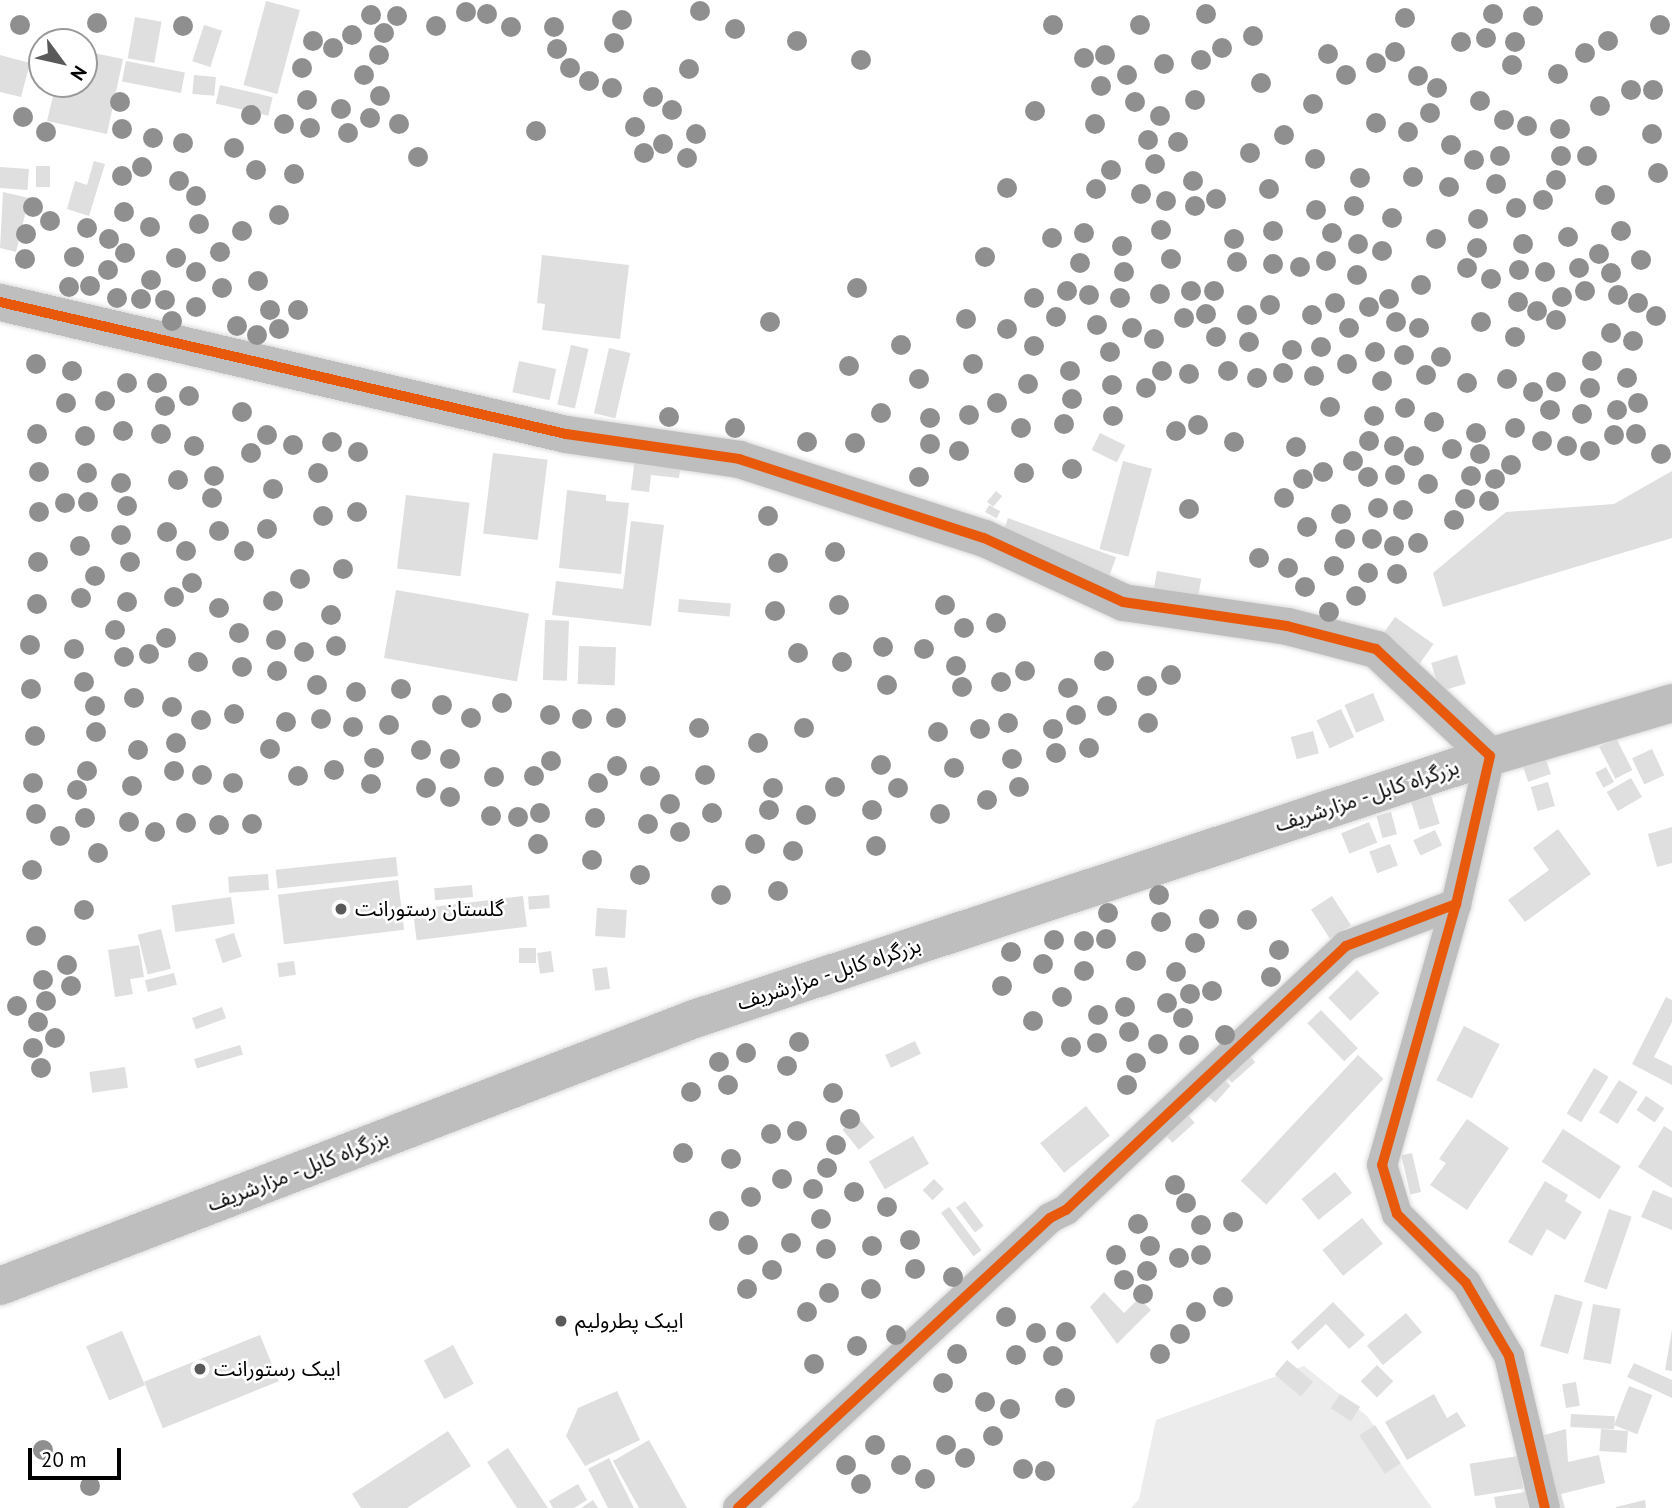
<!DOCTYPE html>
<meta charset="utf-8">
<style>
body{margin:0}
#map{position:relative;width:1672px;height:1508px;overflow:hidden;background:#fff;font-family:"PT Sans","Noto Sans Arabic",sans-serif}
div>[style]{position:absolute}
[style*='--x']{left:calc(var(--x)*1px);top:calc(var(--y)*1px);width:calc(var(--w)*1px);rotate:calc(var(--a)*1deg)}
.green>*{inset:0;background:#ececec}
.building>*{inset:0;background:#dfdfdf;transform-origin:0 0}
.roads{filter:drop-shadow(0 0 2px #dbdbdb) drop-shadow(0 0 2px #dbdbdb)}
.minor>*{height:30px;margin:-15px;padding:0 15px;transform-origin:15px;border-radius:15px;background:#bebebe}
.tertiary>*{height:37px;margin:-18.5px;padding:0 18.5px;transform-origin:18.5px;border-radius:18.5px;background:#bebebe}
.trunk>*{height:38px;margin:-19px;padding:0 19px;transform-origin:19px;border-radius:19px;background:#bebebe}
.cycleway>*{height:10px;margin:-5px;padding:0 5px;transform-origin:5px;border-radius:5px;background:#e8590c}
.trees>*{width:20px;height:20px;margin:-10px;border-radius:50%;background:#8f8f8f}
.dots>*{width:19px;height:19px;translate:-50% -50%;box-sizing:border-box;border:4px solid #fff;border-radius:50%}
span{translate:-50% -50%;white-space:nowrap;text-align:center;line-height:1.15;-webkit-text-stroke:5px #fff;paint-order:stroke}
.street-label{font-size:21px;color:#000}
.poi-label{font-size:21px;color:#000}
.left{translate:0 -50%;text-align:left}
.north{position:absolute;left:28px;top:28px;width:70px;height:70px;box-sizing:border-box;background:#fff;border:2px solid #999;border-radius:50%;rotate:123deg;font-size:19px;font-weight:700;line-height:28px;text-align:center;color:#000}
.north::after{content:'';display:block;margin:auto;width:24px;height:32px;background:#595959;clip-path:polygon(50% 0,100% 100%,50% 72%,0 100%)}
.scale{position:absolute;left:28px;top:1448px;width:93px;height:32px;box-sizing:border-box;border:4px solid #000;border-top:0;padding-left:9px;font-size:21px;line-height:24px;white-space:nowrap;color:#000;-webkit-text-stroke:5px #fff;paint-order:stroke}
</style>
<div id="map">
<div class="green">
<div style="clip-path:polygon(1304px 1366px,1367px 1416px,1432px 1508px,1131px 1508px,1139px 1499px,1156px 1420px)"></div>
</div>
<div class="building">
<div style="left:266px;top:1px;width:35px;height:87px;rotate:15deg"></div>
<div style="left:135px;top:17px;width:27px;height:42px;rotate:10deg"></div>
<div style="left:204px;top:25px;width:19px;height:38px;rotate:18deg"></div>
<div style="clip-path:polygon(84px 51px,123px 59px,107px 134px,47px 121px,56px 84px,84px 84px)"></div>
<div style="clip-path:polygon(0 55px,30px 63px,21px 97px,0 92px)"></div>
<div style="left:126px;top:61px;width:60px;height:21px;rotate:11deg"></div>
<div style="left:194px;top:75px;width:22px;height:19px;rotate:5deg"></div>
<div style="left:220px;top:85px;width:54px;height:19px;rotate:13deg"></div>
<div style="clip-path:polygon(94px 161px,105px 164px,89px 216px,67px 209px,75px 181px,87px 185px)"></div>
<div style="left:36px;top:166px;width:14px;height:21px"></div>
<div style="left:0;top:167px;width:29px;height:21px;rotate:4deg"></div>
<div style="clip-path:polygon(3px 192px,29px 198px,16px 252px,0 248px)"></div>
<div style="clip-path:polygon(542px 255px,629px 265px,620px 339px,542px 330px,545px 304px,537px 303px)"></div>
<div style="left:571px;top:345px;width:18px;height:61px;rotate:13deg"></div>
<div style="left:609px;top:348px;width:22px;height:67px;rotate:13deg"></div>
<div style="left:519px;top:361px;width:38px;height:32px;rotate:12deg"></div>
<div style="left:1100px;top:433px;width:28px;height:19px;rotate:26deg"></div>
<div style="left:493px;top:453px;width:55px;height:81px;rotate:7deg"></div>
<div style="clip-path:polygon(635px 458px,681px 464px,679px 478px,651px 475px,649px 492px,631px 490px)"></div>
<div style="left:1123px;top:461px;width:30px;height:91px;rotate:15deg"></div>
<div style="clip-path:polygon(1672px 471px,1672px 538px,1443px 607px,1433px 573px,1506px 512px,1614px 504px)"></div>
<div style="clip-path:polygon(567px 490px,606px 495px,606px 501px,629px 503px,621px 574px,559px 568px)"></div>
<div style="left:996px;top:491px;width:8px;height:14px;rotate:40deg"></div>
<div style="left:406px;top:495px;width:64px;height:74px;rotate:7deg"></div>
<div style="left:989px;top:505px;width:13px;height:8px;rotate:29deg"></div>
<div style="left:1008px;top:518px;width:115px;height:26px;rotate:20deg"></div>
<div style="clip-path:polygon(631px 521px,664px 525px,651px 626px,552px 615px,556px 581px,623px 589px)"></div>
<div style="left:1157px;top:571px;width:45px;height:30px;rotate:10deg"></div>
<div style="left:396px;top:590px;width:135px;height:69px;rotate:10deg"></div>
<div style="left:679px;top:599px;width:52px;height:13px;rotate:5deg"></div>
<div style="left:1395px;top:617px;width:47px;height:30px;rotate:35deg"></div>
<div style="left:545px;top:620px;width:24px;height:60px;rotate:2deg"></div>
<div style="left:579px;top:646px;width:37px;height:38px;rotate:2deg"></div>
<div style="left:1457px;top:655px;width:30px;height:27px;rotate:73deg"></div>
<div style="left:1373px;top:693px;width:30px;height:31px;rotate:67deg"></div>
<div style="left:1341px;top:709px;width:31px;height:27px;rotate:65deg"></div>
<div style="left:1313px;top:731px;width:23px;height:23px;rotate:75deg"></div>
<div style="left:1616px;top:738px;width:36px;height:19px;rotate:63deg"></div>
<div style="left:1652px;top:749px;width:29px;height:22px;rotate:65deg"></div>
<div style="left:1545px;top:757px;width:18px;height:24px;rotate:71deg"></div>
<div style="left:1606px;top:767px;width:17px;height:12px;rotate:62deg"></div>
<div style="left:1631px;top:778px;width:22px;height:28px;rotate:60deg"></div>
<div style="left:1548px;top:782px;width:25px;height:18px;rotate:74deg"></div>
<div style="left:1431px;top:795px;width:30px;height:21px;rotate:73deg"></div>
<div style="left:1391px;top:812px;width:23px;height:15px;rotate:75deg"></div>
<div style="left:1369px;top:822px;width:22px;height:30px;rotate:68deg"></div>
<div style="clip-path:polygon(1672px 827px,1672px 863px,1657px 867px,1648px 834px)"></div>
<div style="clip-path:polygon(1558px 829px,1591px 874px,1525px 922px,1508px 900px,1549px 870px,1533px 848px)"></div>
<div style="left:1435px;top:830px;width:17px;height:24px;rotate:65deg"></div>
<div style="left:1390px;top:844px;width:23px;height:22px;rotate:70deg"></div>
<div style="left:396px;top:857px;width:19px;height:121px;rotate:84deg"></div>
<div style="left:268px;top:874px;width:16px;height:40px;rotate:86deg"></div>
<div style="left:398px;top:880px;width:50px;height:121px;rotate:83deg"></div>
<div style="left:472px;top:885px;width:12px;height:38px;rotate:85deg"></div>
<div style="left:549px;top:895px;width:13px;height:21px;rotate:86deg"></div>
<div style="left:523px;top:896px;width:31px;height:111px;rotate:83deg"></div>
<div style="left:1332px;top:896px;width:35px;height:25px;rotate:57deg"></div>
<div style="left:231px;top:897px;width:27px;height:60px;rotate:82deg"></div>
<div style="left:597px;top:908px;width:30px;height:28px;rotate:4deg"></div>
<div style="left:161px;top:929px;width:41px;height:24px;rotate:76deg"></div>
<div style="left:234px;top:933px;width:25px;height:20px;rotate:72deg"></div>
<div style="clip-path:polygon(139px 945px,144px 977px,130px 979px,133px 994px,115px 997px,108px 950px)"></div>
<div style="left:519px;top:948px;width:17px;height:15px"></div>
<div style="left:551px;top:951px;width:21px;height:14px;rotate:82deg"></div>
<div style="left:294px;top:961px;width:14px;height:17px;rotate:82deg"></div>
<div style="left:607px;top:967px;width:22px;height:15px;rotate:82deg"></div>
<div style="left:1357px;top:970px;width:32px;height:40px;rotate:46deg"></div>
<div style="left:174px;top:973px;width:12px;height:30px;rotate:76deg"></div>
<div style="clip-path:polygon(1666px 997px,1672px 1000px,1672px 1022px,1654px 1057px,1672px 1066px,1672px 1085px,1632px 1064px)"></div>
<div style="left:222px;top:1007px;width:12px;height:32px;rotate:70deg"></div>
<div style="left:1321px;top:1010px;width:53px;height:19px;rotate:46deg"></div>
<div style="left:1464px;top:1026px;width:40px;height:61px;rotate:27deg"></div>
<div style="left:915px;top:1041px;width:14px;height:33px;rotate:65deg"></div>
<div style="left:240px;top:1045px;width:10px;height:48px;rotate:73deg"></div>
<div style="left:1248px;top:1054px;width:11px;height:31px;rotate:49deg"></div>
<div style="left:1358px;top:1055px;width:35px;height:172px;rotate:43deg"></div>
<div style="left:125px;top:1067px;width:21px;height:36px;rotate:82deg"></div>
<div style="left:1594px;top:1068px;width:17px;height:53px;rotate:31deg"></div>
<div style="left:1221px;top:1077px;width:13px;height:23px;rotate:42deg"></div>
<div style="left:1619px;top:1080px;width:22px;height:38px;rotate:32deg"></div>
<div style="left:1646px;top:1096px;width:22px;height:17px;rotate:34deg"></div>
<div style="left:1086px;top:1106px;width:38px;height:59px;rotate:51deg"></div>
<div style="left:1186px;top:1113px;width:13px;height:30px;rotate:48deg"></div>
<div style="left:858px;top:1117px;width:26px;height:20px;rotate:51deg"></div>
<div style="clip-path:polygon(1467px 1119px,1509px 1148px,1467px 1210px,1430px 1185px,1446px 1163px,1439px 1159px)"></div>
<div style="clip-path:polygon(1664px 1126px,1672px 1131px,1672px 1188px,1638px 1167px)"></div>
<div style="left:1563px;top:1129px;width:69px;height:39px;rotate:33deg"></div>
<div style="left:913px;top:1136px;width:32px;height:51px;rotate:60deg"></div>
<div style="left:1412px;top:1153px;width:40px;height:11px;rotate:77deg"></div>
<div style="left:1335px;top:1172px;width:27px;height:43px;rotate:51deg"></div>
<div style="left:934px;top:1179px;width:14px;height:16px;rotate:45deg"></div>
<div style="clip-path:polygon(1545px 1181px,1568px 1195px,1565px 1201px,1582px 1212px,1565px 1240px,1547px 1229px,1532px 1256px,1508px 1242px)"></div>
<div style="clip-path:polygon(1653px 1190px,1672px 1198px,1672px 1230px,1641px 1217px)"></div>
<div style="left:965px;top:1201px;width:31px;height:11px;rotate:53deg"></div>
<div style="left:949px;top:1207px;width:54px;height:10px;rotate:53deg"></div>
<div style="left:1609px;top:1209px;width:24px;height:77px;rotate:19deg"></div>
<div style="left:1362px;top:1218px;width:33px;height:51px;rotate:51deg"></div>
<div style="clip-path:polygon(1104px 1292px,1124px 1313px,1139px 1298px,1151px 1310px,1117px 1344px,1090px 1307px)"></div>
<div style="left:1555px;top:1294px;width:29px;height:54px;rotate:16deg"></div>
<div style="clip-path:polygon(1333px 1302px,1365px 1335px,1349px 1349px,1326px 1324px,1298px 1350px,1291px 1342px)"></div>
<div style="left:1593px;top:1304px;width:28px;height:56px;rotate:10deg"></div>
<div style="left:1406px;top:1313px;width:25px;height:51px;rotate:50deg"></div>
<div style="clip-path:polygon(1672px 1330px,1672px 1371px,1665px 1370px)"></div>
<div style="left:122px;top:1331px;width:59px;height:39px;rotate:67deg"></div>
<div style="left:260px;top:1335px;width:50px;height:125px;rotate:68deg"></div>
<div style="left:453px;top:1345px;width:44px;height:33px;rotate:62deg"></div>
<div style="left:1287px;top:1360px;width:34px;height:19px;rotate:40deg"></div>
<div style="clip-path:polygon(1634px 1363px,1672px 1380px,1672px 1398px,1627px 1377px)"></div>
<div style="left:1377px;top:1365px;width:23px;height:23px;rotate:45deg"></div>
<div style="left:1576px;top:1382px;width:24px;height:14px;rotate:81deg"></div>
<div style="left:1629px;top:1386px;width:25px;height:42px;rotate:21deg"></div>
<div style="clip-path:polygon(617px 1391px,640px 1440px,585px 1466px,566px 1436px,578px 1408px)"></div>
<div style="left:1340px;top:1394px;width:24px;height:17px;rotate:33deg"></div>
<div style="clip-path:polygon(1434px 1394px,1447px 1418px,1457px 1412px,1466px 1426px,1407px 1460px,1385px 1422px)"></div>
<div style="left:1571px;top:1414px;width:44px;height:13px;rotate:3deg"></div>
<div style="left:1375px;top:1425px;width:46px;height:19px;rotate:56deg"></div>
<div style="clip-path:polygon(1566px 1429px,1568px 1462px,1599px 1455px,1605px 1483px,1561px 1494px,1565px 1508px,1554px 1508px,1537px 1437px)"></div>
<div style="left:1601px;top:1429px;width:27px;height:22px;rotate:4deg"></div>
<div style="clip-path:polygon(448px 1431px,471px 1466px,407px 1508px,361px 1508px,352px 1494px)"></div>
<div style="clip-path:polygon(649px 1440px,687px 1508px,639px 1508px,613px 1461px)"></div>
<div style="clip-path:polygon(508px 1448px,548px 1508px,517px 1508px,487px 1462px)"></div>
<div style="left:1518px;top:1456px;width:33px;height:49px;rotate:81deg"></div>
<div style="clip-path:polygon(609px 1458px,634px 1508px,608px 1508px,588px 1469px)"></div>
<div style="clip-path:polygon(578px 1484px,587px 1500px,574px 1508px,553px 1508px,549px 1501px)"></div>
<div style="clip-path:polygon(1526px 1492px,1528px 1508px,1496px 1508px,1494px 1497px)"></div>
<div style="clip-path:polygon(593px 1500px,598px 1508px,581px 1508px)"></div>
<div style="clip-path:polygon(1645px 1500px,1646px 1508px,1616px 1508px,1616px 1507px)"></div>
</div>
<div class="roads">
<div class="minor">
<div style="--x:1490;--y:756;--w:152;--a:102.9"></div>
<div style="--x:1456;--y:904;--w:271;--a:105.8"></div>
<div style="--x:1382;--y:1165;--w:51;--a:73"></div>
<div style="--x:1397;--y:1214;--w:98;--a:45"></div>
<div style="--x:1466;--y:1283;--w:85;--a:59.5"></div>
<div style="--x:1509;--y:1356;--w:156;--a:76.7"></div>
<div style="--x:738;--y:1508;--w:426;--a:-42.9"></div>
<div style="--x:1050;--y:1218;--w:18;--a:-27"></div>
<div style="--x:1066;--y:1210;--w:385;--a:-43.3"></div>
<div style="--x:1346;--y:946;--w:118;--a:-20.9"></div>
</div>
<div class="tertiary">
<div style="--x:0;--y:302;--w:581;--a:13.13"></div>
<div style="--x:566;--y:434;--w:175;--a:8.2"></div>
<div style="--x:739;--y:459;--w:257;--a:17.9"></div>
<div style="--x:984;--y:538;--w:153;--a:24.7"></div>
<div style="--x:1123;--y:602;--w:166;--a:8.3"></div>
<div style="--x:1287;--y:626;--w:92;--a:14.5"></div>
<div style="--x:1376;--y:649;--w:156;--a:43.2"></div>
</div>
<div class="trunk">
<div style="--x:0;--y:1286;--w:744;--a:-21.04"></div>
<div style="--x:694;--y:1019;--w:812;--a:-18.3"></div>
<div style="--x:1465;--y:764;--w:216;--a:-16.4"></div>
</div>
</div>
<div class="cycleway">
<div style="--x:0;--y:302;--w:581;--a:13.13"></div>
<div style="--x:566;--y:434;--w:175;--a:8.2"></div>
<div style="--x:739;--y:459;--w:257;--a:17.9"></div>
<div style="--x:984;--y:538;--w:153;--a:24.7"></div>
<div style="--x:1123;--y:602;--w:166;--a:8.3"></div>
<div style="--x:1287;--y:626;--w:92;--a:14.5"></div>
<div style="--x:1376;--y:649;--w:156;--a:43.2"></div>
<div style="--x:1490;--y:756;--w:152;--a:102.9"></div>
<div style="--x:1456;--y:904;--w:271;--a:105.8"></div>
<div style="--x:1382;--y:1165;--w:51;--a:73"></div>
<div style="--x:1397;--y:1214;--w:98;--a:45"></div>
<div style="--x:1466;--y:1283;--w:85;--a:59.5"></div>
<div style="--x:1509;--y:1356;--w:156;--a:76.7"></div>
<div style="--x:738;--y:1508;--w:426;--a:-42.9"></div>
<div style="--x:1050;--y:1218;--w:18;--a:-27"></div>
<div style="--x:1066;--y:1210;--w:385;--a:-43.3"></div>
<div style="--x:1346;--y:946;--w:118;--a:-20.9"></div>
</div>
<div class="trees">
<div style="left:700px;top:11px"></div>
<div style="left:466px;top:12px"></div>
<div style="left:487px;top:14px"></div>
<div style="left:1206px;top:14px"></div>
<div style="left:1493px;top:14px"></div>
<div style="left:371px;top:15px"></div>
<div style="left:397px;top:16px"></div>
<div style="left:1533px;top:16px"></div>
<div style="left:1405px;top:18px"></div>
<div style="left:622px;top:20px"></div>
<div style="left:97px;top:23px"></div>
<div style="left:20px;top:25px"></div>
<div style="left:1053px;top:25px"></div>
<div style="left:1140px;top:25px"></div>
<div style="left:1660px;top:25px"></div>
<div style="left:183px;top:26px"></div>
<div style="left:436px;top:26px"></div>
<div style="left:511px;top:27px"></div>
<div style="left:554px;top:27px"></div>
<div style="left:735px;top:29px"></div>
<div style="left:384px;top:33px"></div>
<div style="left:352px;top:35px"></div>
<div style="left:1253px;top:36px"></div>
<div style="left:1486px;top:38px"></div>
<div style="left:313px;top:41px"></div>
<div style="left:797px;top:41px"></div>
<div style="left:1608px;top:41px"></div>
<div style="left:1461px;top:42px"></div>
<div style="left:1515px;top:42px"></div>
<div style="left:614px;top:43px"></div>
<div style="left:333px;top:48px"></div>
<div style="left:1222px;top:48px"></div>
<div style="left:557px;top:49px"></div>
<div style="left:1395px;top:52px"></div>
<div style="left:1585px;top:53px"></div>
<div style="left:1328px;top:54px"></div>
<div style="left:379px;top:55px"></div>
<div style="left:1105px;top:55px"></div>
<div style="left:1084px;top:58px"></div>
<div style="left:861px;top:60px"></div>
<div style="left:1201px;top:60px"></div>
<div style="left:1376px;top:63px"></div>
<div style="left:1164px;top:64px"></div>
<div style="left:1512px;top:65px"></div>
<div style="left:302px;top:68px"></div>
<div style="left:570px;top:68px"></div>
<div style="left:689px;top:69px"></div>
<div style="left:1558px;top:74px"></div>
<div style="left:364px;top:75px"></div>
<div style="left:1127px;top:75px"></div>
<div style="left:1346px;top:75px"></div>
<div style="left:1418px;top:76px"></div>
<div style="left:589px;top:81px"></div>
<div style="left:1261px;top:83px"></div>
<div style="left:1101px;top:86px"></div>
<div style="left:612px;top:88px"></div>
<div style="left:1437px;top:88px"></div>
<div style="left:1631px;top:90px"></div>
<div style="left:1653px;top:90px"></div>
<div style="left:380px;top:96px"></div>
<div style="left:653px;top:97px"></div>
<div style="left:307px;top:100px"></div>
<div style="left:1195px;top:100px"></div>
<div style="left:1480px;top:101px"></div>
<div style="left:120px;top:102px"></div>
<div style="left:1135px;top:102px"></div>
<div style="left:1313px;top:104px"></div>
<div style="left:1600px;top:106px"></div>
<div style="left:341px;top:109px"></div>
<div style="left:672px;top:110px"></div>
<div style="left:1035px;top:111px"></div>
<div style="left:1430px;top:113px"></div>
<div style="left:251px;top:115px"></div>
<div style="left:1160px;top:116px"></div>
<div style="left:23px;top:117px"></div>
<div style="left:370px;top:118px"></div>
<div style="left:1504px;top:120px"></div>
<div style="left:1376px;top:123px"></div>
<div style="left:284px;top:124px"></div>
<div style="left:399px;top:124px"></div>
<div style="left:1095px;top:124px"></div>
<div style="left:1527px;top:126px"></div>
<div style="left:635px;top:127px"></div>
<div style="left:310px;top:128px"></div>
<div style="left:122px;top:129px"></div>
<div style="left:1560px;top:129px"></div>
<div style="left:536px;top:131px"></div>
<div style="left:46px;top:132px"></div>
<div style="left:1408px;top:132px"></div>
<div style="left:348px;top:133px"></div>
<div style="left:696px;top:134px"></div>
<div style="left:1652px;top:134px"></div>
<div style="left:1284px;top:135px"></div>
<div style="left:153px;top:138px"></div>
<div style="left:1148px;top:140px"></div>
<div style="left:1178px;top:142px"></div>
<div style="left:183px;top:143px"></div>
<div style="left:663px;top:144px"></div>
<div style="left:1451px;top:145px"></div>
<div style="left:234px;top:148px"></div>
<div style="left:644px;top:153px"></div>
<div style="left:1250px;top:153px"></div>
<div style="left:1500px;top:156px"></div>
<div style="left:1561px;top:156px"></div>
<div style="left:1587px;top:156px"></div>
<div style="left:418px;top:157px"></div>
<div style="left:687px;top:158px"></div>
<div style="left:1315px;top:159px"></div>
<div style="left:1474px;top:160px"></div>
<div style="left:1155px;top:164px"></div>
<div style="left:142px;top:167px"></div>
<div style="left:256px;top:170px"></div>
<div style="left:1111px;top:170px"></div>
<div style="left:1658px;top:173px"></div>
<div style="left:294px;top:174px"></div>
<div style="left:122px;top:176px"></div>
<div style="left:1413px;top:177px"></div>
<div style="left:1360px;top:178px"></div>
<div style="left:1556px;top:180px"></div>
<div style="left:179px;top:181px"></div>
<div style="left:1193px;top:181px"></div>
<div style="left:1496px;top:184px"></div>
<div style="left:1449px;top:187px"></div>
<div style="left:1007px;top:188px"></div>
<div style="left:1096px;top:189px"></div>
<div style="left:1269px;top:189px"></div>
<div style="left:1141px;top:194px"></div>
<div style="left:1605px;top:195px"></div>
<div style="left:196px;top:196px"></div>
<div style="left:1216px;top:199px"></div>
<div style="left:1543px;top:200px"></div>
<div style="left:1166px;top:201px"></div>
<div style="left:1195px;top:206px"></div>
<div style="left:1354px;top:206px"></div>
<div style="left:33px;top:207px"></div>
<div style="left:1516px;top:208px"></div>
<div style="left:1316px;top:210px"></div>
<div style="left:124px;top:212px"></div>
<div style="left:279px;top:215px"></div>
<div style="left:1392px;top:218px"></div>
<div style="left:1478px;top:219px"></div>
<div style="left:50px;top:221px"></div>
<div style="left:199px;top:224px"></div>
<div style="left:150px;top:227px"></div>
<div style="left:87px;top:228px"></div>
<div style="left:1161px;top:230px"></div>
<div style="left:242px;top:231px"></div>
<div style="left:1273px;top:231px"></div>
<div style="left:1621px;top:231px"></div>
<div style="left:1084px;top:233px"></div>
<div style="left:1332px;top:233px"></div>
<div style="left:26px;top:234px"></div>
<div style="left:1568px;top:237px"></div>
<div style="left:1052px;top:238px"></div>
<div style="left:109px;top:239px"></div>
<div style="left:1234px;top:239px"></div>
<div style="left:1436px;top:239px"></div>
<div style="left:1358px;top:244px"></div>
<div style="left:1523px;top:244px"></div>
<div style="left:1122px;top:246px"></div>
<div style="left:1477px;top:248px"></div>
<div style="left:1382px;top:251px"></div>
<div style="left:220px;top:252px"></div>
<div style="left:125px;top:253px"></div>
<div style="left:1599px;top:254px"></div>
<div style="left:74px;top:257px"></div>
<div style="left:985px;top:257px"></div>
<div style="left:176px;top:258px"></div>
<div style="left:25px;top:259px"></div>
<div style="left:1171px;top:259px"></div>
<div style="left:1641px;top:260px"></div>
<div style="left:1326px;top:261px"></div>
<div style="left:1237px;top:262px"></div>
<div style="left:1080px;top:263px"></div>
<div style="left:1273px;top:264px"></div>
<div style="left:1300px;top:267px"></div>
<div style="left:1467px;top:268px"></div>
<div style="left:1579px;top:268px"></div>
<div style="left:108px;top:270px"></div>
<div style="left:1519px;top:270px"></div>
<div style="left:196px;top:272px"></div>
<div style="left:1124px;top:272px"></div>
<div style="left:1545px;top:272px"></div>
<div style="left:1611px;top:273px"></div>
<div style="left:1357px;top:275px"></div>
<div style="left:1491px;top:279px"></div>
<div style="left:151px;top:280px"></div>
<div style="left:258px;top:281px"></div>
<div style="left:1421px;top:285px"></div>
<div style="left:90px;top:286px"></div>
<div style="left:69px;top:287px"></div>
<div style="left:222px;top:288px"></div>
<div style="left:857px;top:288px"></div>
<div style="left:1067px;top:291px"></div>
<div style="left:1191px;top:291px"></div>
<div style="left:1214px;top:291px"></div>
<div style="left:1585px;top:291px"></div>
<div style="left:1160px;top:294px"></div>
<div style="left:1089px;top:295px"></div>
<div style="left:1618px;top:295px"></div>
<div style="left:1562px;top:297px"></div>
<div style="left:117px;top:298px"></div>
<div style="left:1034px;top:298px"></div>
<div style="left:1120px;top:298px"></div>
<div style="left:141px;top:299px"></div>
<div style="left:1389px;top:299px"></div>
<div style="left:165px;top:300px"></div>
<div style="left:1518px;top:302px"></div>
<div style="left:1335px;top:303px"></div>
<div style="left:1638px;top:303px"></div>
<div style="left:1270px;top:305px"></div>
<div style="left:196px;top:307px"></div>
<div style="left:1369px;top:307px"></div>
<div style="left:270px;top:310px"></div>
<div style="left:298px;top:310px"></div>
<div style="left:1537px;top:311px"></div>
<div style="left:1206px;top:314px"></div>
<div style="left:1247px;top:315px"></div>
<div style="left:1312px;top:315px"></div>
<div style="left:1656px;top:316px"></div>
<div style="left:1056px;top:317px"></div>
<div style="left:1184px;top:318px"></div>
<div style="left:966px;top:319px"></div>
<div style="left:1556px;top:320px"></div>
<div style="left:172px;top:321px"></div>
<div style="left:770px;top:322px"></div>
<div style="left:1396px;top:322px"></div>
<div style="left:1481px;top:322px"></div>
<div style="left:1097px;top:325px"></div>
<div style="left:237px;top:326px"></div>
<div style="left:1132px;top:328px"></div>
<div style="left:1349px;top:328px"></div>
<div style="left:1419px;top:328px"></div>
<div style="left:279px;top:329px"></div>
<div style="left:1007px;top:329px"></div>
<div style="left:1611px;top:333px"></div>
<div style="left:257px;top:335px"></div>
<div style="left:1216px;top:337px"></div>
<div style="left:1515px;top:337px"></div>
<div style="left:1154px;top:339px"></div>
<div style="left:1633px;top:341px"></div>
<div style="left:1249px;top:342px"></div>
<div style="left:901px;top:345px"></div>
<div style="left:1034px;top:346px"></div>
<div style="left:1321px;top:347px"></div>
<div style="left:1292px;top:350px"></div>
<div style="left:1110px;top:352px"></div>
<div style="left:1375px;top:352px"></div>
<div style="left:1404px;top:355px"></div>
<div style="left:1441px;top:357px"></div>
<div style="left:1592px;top:361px"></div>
<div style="left:36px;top:364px"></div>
<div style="left:973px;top:364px"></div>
<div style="left:1347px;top:364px"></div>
<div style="left:849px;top:366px"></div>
<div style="left:72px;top:371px"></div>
<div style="left:1070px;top:371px"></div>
<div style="left:1162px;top:371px"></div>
<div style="left:1228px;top:371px"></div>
<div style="left:1283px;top:373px"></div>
<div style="left:1189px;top:374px"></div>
<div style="left:1426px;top:375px"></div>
<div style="left:1314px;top:376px"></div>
<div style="left:1257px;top:378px"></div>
<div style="left:1627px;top:378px"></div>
<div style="left:919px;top:379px"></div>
<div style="left:1507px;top:379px"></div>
<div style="left:1382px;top:381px"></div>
<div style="left:1556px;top:382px"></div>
<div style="left:127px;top:383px"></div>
<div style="left:157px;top:383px"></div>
<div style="left:1467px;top:383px"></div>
<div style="left:1028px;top:384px"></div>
<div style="left:1112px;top:385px"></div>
<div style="left:1146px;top:388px"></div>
<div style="left:1590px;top:388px"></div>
<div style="left:1533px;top:392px"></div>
<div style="left:189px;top:396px"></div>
<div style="left:1072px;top:399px"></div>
<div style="left:105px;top:401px"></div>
<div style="left:66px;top:403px"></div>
<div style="left:997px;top:403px"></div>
<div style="left:1638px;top:403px"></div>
<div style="left:165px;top:406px"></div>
<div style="left:1330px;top:407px"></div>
<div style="left:1405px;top:408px"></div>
<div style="left:1550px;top:410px"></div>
<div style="left:1617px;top:410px"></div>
<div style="left:242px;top:412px"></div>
<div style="left:881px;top:413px"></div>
<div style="left:1582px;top:414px"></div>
<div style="left:969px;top:415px"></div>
<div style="left:1113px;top:416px"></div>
<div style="left:1374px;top:416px"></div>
<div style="left:669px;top:417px"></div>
<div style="left:930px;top:418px"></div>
<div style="left:1434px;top:422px"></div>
<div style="left:1064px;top:424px"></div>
<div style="left:1198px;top:425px"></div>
<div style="left:735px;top:428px"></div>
<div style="left:1021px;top:428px"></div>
<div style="left:1515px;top:428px"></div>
<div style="left:123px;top:431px"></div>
<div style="left:1176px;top:431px"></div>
<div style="left:1476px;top:433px"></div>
<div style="left:37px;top:434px"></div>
<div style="left:161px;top:434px"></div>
<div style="left:1636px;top:434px"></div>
<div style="left:267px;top:435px"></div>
<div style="left:1614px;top:435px"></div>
<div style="left:85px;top:436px"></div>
<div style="left:1369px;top:441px"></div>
<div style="left:1542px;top:441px"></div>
<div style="left:332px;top:442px"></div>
<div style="left:807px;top:442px"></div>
<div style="left:1234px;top:442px"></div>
<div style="left:855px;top:443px"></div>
<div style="left:930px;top:444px"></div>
<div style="left:293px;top:445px"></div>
<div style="left:194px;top:446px"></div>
<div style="left:1394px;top:446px"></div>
<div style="left:1567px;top:446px"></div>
<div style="left:1296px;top:447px"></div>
<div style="left:1452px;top:449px"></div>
<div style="left:959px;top:451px"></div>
<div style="left:1590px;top:451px"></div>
<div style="left:358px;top:452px"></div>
<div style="left:251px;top:453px"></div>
<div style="left:1480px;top:454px"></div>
<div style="left:1661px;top:454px"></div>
<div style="left:1414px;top:456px"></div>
<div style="left:1353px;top:461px"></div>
<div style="left:1511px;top:465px"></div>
<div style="left:1072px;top:469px"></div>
<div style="left:39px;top:472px"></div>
<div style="left:1323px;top:472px"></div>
<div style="left:87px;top:473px"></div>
<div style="left:318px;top:473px"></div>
<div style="left:1024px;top:473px"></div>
<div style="left:1395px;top:475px"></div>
<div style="left:214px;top:476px"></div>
<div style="left:1471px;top:476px"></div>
<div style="left:919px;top:477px"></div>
<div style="left:1368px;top:477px"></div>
<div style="left:1303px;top:479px"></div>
<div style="left:1495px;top:479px"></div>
<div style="left:178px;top:480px"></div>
<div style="left:121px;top:483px"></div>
<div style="left:1428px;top:484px"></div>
<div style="left:273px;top:489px"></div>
<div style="left:212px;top:498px"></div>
<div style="left:1284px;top:498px"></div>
<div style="left:1465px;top:499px"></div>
<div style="left:1489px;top:501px"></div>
<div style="left:88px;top:502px"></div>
<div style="left:65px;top:503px"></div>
<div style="left:127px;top:506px"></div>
<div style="left:1378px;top:508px"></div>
<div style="left:1189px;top:509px"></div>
<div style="left:1403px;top:510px"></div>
<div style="left:39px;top:512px"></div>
<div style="left:357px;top:512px"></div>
<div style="left:1341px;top:514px"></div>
<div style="left:323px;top:516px"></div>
<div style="left:768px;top:516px"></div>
<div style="left:1454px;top:520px"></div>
<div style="left:1307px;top:527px"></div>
<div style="left:267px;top:529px"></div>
<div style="left:219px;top:531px"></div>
<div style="left:167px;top:532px"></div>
<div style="left:121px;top:535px"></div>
<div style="left:1345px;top:539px"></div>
<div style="left:1372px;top:539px"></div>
<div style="left:1418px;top:543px"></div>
<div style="left:80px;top:546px"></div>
<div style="left:1394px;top:546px"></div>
<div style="left:186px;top:551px"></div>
<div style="left:244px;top:551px"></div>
<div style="left:835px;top:552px"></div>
<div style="left:1259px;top:558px"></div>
<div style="left:38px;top:562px"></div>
<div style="left:130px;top:562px"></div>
<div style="left:778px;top:563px"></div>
<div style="left:1334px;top:566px"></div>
<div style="left:1288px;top:568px"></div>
<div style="left:343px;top:569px"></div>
<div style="left:1368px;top:573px"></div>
<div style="left:1397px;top:574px"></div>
<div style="left:95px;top:576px"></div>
<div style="left:300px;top:579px"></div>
<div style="left:192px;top:583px"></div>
<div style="left:1305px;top:587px"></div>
<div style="left:1356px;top:596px"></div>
<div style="left:174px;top:597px"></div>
<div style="left:81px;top:598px"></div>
<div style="left:273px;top:601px"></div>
<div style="left:127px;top:602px"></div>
<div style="left:37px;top:604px"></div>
<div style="left:839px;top:605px"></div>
<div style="left:945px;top:605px"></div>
<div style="left:219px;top:608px"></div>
<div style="left:775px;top:611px"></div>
<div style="left:1329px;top:612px"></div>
<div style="left:331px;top:615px"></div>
<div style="left:996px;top:623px"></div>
<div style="left:964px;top:628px"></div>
<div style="left:115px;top:630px"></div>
<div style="left:239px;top:633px"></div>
<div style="left:166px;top:638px"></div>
<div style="left:276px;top:640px"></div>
<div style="left:30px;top:645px"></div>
<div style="left:336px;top:646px"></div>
<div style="left:883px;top:647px"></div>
<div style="left:74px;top:649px"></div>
<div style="left:924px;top:649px"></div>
<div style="left:304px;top:652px"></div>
<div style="left:798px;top:653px"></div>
<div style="left:149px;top:654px"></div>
<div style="left:124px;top:657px"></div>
<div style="left:1104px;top:661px"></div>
<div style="left:198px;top:662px"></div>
<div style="left:842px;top:662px"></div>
<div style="left:956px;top:666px"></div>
<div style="left:242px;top:667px"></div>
<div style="left:277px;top:671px"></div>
<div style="left:1025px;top:671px"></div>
<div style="left:1171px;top:675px"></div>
<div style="left:84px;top:682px"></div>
<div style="left:1001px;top:682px"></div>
<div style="left:317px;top:685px"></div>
<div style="left:887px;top:685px"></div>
<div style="left:1147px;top:686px"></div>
<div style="left:962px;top:687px"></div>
<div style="left:1068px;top:688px"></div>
<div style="left:31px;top:689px"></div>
<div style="left:401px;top:689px"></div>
<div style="left:356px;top:692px"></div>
<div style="left:134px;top:698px"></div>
<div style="left:502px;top:703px"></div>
<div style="left:442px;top:705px"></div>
<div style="left:95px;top:706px"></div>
<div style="left:1107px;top:706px"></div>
<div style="left:172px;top:707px"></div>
<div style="left:234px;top:714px"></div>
<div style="left:550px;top:715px"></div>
<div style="left:1076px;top:715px"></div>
<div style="left:471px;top:718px"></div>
<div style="left:616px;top:718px"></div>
<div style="left:321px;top:719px"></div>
<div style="left:582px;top:719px"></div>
<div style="left:201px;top:720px"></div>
<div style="left:286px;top:722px"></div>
<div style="left:1008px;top:723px"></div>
<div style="left:1148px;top:723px"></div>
<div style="left:389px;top:725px"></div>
<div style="left:353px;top:727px"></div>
<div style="left:699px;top:728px"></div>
<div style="left:804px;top:728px"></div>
<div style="left:980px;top:729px"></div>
<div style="left:1053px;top:729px"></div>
<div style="left:96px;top:732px"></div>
<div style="left:938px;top:732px"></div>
<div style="left:35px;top:736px"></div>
<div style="left:176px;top:743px"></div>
<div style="left:758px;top:743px"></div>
<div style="left:1089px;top:748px"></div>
<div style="left:270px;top:749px"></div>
<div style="left:138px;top:750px"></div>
<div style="left:421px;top:750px"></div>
<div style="left:1056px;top:753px"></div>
<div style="left:374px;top:758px"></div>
<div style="left:450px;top:759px"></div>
<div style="left:1012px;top:759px"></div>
<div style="left:551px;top:761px"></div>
<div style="left:881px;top:765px"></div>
<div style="left:617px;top:766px"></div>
<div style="left:954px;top:768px"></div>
<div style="left:334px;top:770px"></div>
<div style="left:87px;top:771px"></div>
<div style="left:174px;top:771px"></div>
<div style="left:202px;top:775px"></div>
<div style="left:705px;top:775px"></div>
<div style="left:298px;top:776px"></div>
<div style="left:534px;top:776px"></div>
<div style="left:650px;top:776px"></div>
<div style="left:494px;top:777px"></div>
<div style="left:33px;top:783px"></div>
<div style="left:233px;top:783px"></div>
<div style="left:598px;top:783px"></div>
<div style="left:371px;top:784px"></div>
<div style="left:132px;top:786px"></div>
<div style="left:835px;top:787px"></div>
<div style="left:1019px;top:787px"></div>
<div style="left:426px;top:788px"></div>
<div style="left:773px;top:788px"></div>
<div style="left:898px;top:788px"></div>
<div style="left:77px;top:790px"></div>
<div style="left:450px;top:797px"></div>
<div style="left:987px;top:800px"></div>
<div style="left:670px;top:804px"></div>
<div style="left:769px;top:810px"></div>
<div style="left:872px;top:810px"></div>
<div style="left:540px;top:813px"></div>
<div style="left:712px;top:813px"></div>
<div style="left:36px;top:814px"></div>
<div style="left:940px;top:814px"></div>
<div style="left:806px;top:815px"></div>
<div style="left:491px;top:816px"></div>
<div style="left:518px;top:817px"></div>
<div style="left:85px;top:818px"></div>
<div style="left:595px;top:818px"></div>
<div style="left:129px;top:822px"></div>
<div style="left:186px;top:823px"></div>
<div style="left:252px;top:824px"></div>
<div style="left:648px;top:824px"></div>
<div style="left:219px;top:825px"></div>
<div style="left:155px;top:832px"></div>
<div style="left:680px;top:832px"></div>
<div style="left:60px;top:836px"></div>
<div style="left:538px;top:844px"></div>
<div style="left:755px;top:844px"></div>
<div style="left:876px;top:846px"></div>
<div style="left:793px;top:851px"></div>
<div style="left:98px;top:853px"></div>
<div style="left:592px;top:860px"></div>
<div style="left:32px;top:870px"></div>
<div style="left:640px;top:875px"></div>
<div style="left:778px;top:891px"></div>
<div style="left:721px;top:895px"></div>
<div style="left:1159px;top:895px"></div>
<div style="left:84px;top:910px"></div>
<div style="left:1108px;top:913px"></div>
<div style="left:1209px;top:919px"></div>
<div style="left:1247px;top:920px"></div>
<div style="left:1161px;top:922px"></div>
<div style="left:36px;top:936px"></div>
<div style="left:1106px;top:939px"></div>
<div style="left:1054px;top:940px"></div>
<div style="left:1084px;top:941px"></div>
<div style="left:1195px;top:943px"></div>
<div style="left:1279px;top:950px"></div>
<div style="left:1011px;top:952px"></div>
<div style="left:1136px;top:961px"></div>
<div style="left:1043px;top:964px"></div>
<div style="left:67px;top:965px"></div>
<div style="left:1084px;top:971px"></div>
<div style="left:1176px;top:972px"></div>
<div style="left:1271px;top:977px"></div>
<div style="left:43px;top:980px"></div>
<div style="left:71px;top:986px"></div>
<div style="left:1002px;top:986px"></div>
<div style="left:1212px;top:991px"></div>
<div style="left:1190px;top:994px"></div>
<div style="left:1062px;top:997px"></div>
<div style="left:46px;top:1001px"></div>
<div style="left:1167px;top:1003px"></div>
<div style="left:17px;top:1006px"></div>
<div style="left:1125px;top:1007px"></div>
<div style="left:1098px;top:1015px"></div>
<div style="left:1183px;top:1018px"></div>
<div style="left:1033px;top:1021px"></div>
<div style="left:38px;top:1022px"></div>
<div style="left:1129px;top:1032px"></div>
<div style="left:1225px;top:1035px"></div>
<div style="left:55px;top:1038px"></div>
<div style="left:799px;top:1042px"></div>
<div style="left:1097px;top:1043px"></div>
<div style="left:1158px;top:1044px"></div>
<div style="left:1189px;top:1045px"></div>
<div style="left:1071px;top:1047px"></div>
<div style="left:33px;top:1048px"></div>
<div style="left:746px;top:1053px"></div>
<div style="left:719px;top:1062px"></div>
<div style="left:1136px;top:1063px"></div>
<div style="left:787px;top:1066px"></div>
<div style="left:41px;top:1068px"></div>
<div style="left:728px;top:1085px"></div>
<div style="left:1127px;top:1085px"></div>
<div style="left:691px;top:1092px"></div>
<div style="left:833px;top:1093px"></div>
<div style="left:850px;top:1119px"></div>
<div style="left:797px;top:1131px"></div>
<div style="left:771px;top:1134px"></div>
<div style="left:836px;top:1145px"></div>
<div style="left:683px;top:1153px"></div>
<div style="left:731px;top:1159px"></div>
<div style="left:827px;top:1168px"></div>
<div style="left:782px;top:1179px"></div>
<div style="left:1175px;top:1185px"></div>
<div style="left:813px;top:1189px"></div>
<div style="left:854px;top:1192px"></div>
<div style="left:751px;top:1197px"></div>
<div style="left:1186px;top:1203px"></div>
<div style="left:887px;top:1207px"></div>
<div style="left:821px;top:1219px"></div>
<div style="left:719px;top:1221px"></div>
<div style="left:1233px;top:1222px"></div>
<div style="left:1138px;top:1224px"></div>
<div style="left:1201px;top:1225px"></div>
<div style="left:910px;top:1240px"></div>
<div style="left:791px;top:1243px"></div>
<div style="left:748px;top:1245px"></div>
<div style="left:872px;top:1246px"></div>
<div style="left:1150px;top:1246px"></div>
<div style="left:826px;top:1249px"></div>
<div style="left:1116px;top:1255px"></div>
<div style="left:1201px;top:1255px"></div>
<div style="left:1179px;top:1258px"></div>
<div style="left:915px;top:1269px"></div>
<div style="left:772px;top:1270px"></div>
<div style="left:1147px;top:1271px"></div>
<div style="left:953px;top:1277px"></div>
<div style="left:1124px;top:1280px"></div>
<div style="left:747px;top:1289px"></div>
<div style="left:871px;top:1289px"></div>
<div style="left:829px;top:1293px"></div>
<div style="left:1143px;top:1294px"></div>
<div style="left:1223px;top:1297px"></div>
<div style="left:807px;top:1312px"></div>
<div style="left:1196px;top:1312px"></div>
<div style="left:1006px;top:1317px"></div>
<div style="left:1066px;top:1332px"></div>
<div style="left:1036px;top:1333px"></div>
<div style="left:1180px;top:1334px"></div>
<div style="left:896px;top:1335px"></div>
<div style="left:857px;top:1346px"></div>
<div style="left:957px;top:1354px"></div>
<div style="left:1160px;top:1354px"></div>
<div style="left:1016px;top:1355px"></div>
<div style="left:1053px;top:1356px"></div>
<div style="left:814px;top:1364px"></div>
<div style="left:943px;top:1383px"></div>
<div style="left:1065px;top:1398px"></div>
<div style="left:985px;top:1402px"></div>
<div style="left:1010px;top:1409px"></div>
<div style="left:993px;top:1436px"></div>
<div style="left:875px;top:1445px"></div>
<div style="left:946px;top:1445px"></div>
<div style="left:43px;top:1450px"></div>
<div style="left:965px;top:1458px"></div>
<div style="left:846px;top:1465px"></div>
<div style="left:901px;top:1465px"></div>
<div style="left:1023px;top:1469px"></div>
<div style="left:1045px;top:1471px"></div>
<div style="left:925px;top:1479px"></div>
<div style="left:861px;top:1484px"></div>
<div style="left:90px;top:1486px"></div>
</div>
<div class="dots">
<div style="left:341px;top:909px;background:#595959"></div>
<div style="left:561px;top:1321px;background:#595959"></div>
<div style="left:200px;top:1369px;background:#595959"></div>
</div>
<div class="street-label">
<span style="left:1367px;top:796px;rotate:-18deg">بزرگراه کابل - مزارشریف</span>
<span style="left:829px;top:974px;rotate:-18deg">بزرگراه کابل - مزارشریف</span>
<span style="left:298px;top:1171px;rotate:-21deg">بزرگراه کابل - مزارشریف</span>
</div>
<div class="poi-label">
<span class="left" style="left:355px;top:909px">گلستان رستورانت</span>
<span class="left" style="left:575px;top:1321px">ایبک پطرولیم</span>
<span class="left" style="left:214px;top:1369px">ایبک رستورانت</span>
</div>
<div class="north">N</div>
<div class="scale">20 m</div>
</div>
